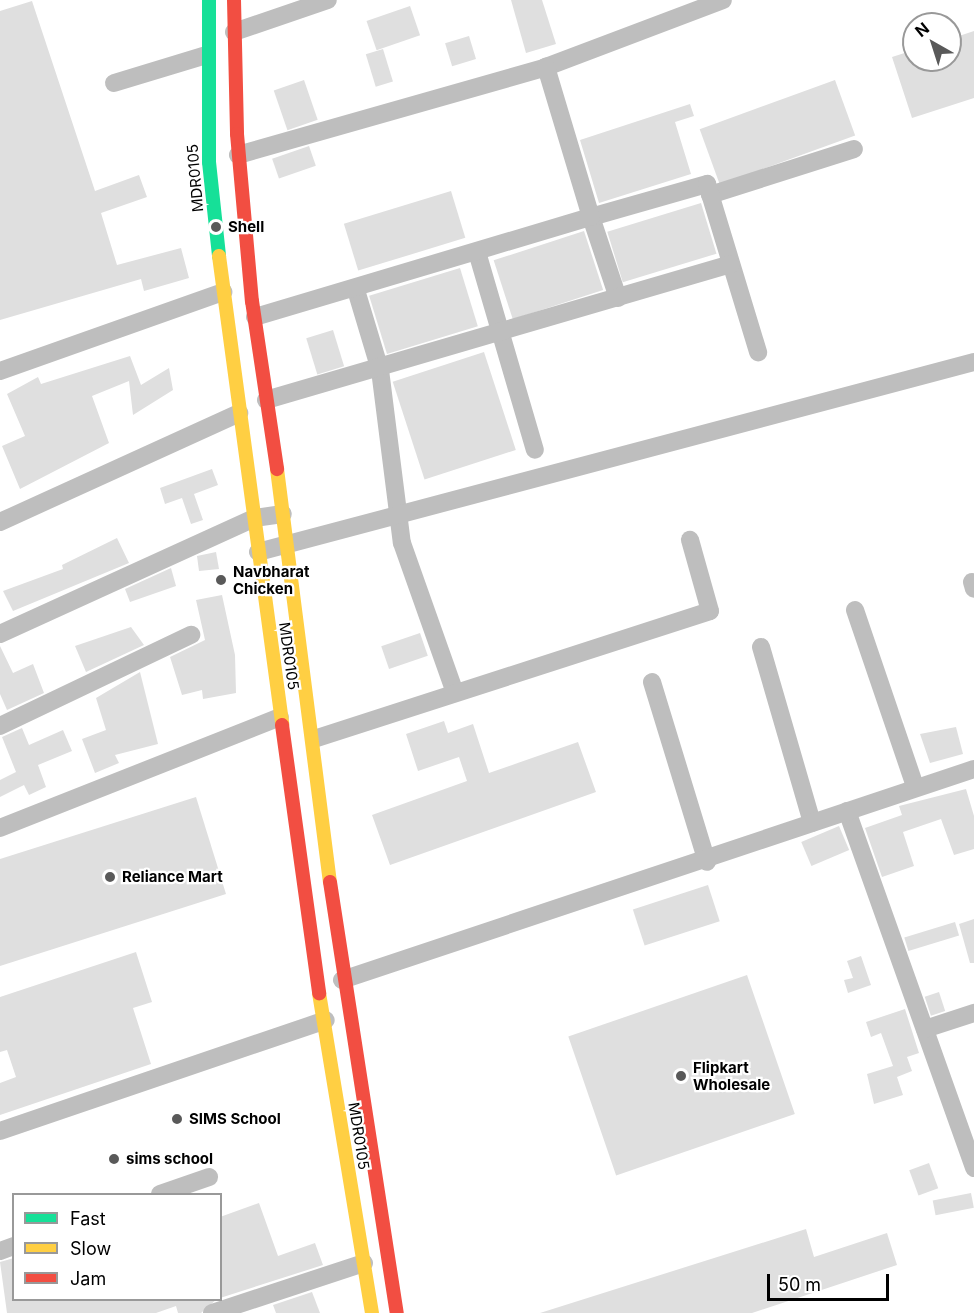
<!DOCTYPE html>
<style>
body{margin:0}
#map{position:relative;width:974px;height:1313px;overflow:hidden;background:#fff;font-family:Inter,sans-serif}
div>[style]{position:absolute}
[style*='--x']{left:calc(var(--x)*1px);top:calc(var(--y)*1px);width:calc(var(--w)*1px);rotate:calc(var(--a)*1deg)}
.building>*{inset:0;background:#dfdfdf;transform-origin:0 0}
.street>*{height:18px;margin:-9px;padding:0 9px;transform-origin:9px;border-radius:9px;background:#bebebe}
.fast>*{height:14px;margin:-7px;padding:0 7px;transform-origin:7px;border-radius:7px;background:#16e098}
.slow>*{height:14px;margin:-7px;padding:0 7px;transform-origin:7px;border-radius:7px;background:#ffcf43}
.jam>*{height:14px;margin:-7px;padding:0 7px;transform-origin:7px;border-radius:7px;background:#f24e42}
.dots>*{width:16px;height:16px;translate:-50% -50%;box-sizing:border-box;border:3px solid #fff;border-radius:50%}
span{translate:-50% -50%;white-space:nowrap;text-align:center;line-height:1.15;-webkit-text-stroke:4.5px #fff;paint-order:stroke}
.street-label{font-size:15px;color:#000}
.poi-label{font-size:15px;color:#000;font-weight:700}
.left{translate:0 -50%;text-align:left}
.legend{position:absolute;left:12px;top:1193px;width:210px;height:108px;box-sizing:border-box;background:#fff;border:2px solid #999;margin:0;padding:8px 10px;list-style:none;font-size:18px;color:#000}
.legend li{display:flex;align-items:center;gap:12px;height:30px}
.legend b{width:30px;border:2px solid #999}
.north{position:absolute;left:902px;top:12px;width:60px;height:60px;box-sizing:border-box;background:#fff;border:2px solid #999;border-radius:50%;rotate:321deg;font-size:16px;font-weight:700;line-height:24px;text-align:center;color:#000}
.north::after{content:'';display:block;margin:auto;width:21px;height:27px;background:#595959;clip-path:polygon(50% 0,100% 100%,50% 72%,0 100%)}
.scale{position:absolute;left:767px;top:1274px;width:122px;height:27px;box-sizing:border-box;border:3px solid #000;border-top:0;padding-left:8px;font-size:18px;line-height:21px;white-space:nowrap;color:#000;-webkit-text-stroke:4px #fff;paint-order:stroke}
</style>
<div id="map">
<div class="building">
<div style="clip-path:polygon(511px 0,542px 0,556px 44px,526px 53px)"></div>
<div style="clip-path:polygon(32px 1px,95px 191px,139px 175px,147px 197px,101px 213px,117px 265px,181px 248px,189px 278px,144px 291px,141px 279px,0 320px,0 11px)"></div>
<div style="left:410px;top:6px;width:31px;height:46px;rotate:71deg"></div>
<div style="clip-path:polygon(974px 31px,974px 98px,912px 118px,892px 57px,914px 50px,914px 60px,950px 60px,950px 39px)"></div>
<div style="left:469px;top:36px;width:24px;height:25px;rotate:73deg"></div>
<div style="left:383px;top:49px;width:34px;height:18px;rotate:73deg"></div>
<div style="left:304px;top:80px;width:42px;height:32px;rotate:71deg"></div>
<div style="left:835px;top:80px;width:59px;height:144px;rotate:70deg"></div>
<div style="clip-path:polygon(690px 104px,694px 116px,675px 122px,691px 174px,599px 203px,580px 140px)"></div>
<div style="left:309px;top:146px;width:21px;height:39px;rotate:71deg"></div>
<div style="left:451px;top:191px;width:49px;height:112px;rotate:73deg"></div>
<div style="left:701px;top:203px;width:53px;height:98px;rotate:73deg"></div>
<div style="left:584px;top:231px;width:62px;height:95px;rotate:72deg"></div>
<div style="left:460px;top:268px;width:61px;height:95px;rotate:73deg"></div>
<div style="left:333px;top:330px;width:38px;height:28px;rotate:73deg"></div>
<div style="left:484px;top:352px;width:103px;height:96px;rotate:72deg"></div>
<div style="clip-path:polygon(130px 356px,141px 385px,169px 368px,173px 390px,133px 415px,129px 381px,92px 396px,109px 443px,20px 489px,2px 446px,25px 436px,7px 394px,38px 377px,41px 384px)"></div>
<div style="clip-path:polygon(212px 469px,218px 485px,194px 494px,203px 520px,191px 524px,182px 498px,165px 504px,160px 488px)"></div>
<div style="clip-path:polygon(117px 538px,129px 563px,13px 611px,3px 591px,63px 569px,62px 565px)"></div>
<div style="clip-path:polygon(216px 552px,219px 569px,199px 571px,197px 556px)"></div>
<div style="clip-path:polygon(171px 568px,176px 586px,130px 602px,125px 589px)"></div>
<div style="clip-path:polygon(222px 595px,235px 655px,236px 693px,203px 699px,202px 690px,182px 695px,170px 657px,205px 640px,196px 600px)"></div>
<div style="clip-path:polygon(131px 627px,144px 645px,86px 672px,75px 646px)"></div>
<div style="left:420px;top:633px;width:24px;height:41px;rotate:71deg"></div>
<div style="clip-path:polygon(0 646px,13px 673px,33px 664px,44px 693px,7px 710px,0 694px)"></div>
<div style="clip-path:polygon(140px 672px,158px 744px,115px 755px,119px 763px,95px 773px,82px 739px,106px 730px,96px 698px)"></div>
<div style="clip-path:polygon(444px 721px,448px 733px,473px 724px,489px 773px,578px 742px,596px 792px,390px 865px,372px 815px,467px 781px,459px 757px,418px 771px,406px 734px)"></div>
<div style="clip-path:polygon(956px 727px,963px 754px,930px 763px,920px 734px)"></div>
<div style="clip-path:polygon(22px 728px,29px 745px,63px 730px,72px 751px,38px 765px,46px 787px,29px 795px,24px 785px,0 797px,0 780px,16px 772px,2px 737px)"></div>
<div style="clip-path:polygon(966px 789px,974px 816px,974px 849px,954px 855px,941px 819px,903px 832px,914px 866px,882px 877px,865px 828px,902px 815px,899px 806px)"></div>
<div style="clip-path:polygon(196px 797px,226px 894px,0 966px,0 859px)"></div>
<div style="left:839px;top:826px;width:26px;height:41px;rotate:67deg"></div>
<div style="left:708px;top:885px;width:38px;height:79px;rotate:72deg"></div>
<div style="clip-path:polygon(974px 919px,974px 963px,970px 963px,959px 924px)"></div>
<div style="left:955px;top:922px;width:14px;height:53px;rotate:73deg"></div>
<div style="clip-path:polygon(136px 952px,152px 1002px,133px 1008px,151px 1064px,0 1115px,0 1083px,16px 1077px,7px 1050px,0 1052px,0 997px)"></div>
<div style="clip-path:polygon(861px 956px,871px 985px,848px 993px,844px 980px,853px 978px,847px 961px)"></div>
<div style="left:747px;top:975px;width:147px;height:189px;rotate:71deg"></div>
<div style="left:939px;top:992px;width:20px;height:15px;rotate:72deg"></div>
<div style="clip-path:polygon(905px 1009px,919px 1053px,907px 1057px,912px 1071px,897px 1077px,903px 1095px,874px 1104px,867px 1074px,893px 1066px,881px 1033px,871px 1037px,866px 1022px)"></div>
<div style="left:929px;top:1163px;width:27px;height:21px;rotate:70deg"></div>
<div style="left:971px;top:1193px;width:15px;height:39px;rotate:79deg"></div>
<div style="clip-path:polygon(259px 1203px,278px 1256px,315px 1243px,323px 1265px,220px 1298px,220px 1217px)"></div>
<div style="clip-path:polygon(806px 1229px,814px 1257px,887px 1233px,897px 1265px,752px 1313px,540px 1313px)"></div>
<div style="clip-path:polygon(14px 1258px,14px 1299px,217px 1299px,201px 1313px,178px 1313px,176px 1306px,156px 1313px,7px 1313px,0 1262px)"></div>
<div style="clip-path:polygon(312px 1292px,320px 1313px,276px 1313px,273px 1305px)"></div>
</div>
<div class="street">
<div style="--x:234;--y:32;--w:99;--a:-18.8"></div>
<div style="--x:114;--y:83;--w:96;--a:-16.9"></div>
<div style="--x:238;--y:155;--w:320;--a:-15.9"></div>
<div style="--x:546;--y:67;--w:189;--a:-20.7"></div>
<div style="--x:710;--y:195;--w:151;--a:-17.7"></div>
<div style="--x:477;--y:252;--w:206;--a:73.7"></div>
<div style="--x:356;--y:290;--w:84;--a:73.3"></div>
<div style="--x:380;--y:370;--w:174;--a:82.8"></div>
<div style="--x:402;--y:543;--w:159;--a:70.5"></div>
<div style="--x:618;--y:298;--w:85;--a:-108.4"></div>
<div style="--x:591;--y:217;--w:121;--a:-15.9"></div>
<div style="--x:707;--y:184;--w:176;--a:73.1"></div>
<div style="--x:255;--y:317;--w:351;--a:-16.6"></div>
<div style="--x:591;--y:217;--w:157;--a:-106.7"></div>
<div style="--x:0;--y:371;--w:237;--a:-19.5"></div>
<div style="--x:266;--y:400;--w:484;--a:-16.3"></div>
<div style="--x:0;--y:522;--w:263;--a:-24.5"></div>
<div style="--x:258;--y:552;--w:741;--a:-14.86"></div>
<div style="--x:972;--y:582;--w:7;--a:74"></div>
<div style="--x:855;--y:610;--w:186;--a:71.2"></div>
<div style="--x:0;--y:634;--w:279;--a:-24.5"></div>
<div style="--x:254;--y:518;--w:29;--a:-8"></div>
<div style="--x:761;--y:647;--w:183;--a:73.8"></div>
<div style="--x:652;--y:682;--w:188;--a:73"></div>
<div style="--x:0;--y:726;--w:212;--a:-25.5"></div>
<div style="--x:314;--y:739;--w:416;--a:-17.9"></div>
<div style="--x:710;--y:611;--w:74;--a:-105.7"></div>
<div style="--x:847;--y:811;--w:379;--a:70.4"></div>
<div style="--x:0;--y:828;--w:301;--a:-21.6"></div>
<div style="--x:342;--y:980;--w:666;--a:-18.46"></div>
<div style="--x:925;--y:1029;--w:52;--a:-18.1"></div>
<div style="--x:0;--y:1131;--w:344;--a:-18.8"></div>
<div style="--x:160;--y:1194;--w:52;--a:-19.1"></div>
<div style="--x:0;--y:1251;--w:15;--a:-20"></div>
<div style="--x:212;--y:1313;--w:160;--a:-18.2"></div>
</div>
<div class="fast">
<div style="--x:209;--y:0;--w:162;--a:90"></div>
<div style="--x:209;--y:162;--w:95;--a:83.9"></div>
</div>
<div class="slow">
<div style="--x:219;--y:256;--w:473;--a:82.3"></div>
<div style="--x:277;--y:469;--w:416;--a:82.7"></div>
<div style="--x:319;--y:993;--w:324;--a:80.6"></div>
</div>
<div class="jam">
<div style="--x:234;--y:0;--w:134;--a:88.7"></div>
<div style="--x:237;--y:134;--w:168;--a:84.9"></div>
<div style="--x:252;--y:301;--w:170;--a:81.5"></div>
<div style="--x:282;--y:725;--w:271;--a:82.1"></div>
<div style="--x:330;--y:882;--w:436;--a:81.2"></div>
</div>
<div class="dots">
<div style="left:216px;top:227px;background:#595959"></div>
<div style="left:221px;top:580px;background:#595959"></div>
<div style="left:110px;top:877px;background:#595959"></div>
<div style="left:681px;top:1076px;background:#595959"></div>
<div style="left:177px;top:1119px;background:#595959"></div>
<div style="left:114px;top:1159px;background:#595959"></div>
</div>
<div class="street-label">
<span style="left:195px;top:178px;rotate:-95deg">MDR0105</span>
<span style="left:289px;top:656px;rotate:82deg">MDR0105</span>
<span style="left:359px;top:1136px;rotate:81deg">MDR0105</span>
</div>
<div class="poi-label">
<span class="left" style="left:228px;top:227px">Shell</span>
<span class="left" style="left:233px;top:580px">Navbharat<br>Chicken</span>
<span class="left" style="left:122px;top:877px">Reliance Mart</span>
<span class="left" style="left:693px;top:1076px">Flipkart<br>Wholesale</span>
<span class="left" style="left:189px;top:1119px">SIMS School</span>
<span class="left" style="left:126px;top:1159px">sims school</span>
</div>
<ul class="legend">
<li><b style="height:8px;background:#16e098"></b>Fast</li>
<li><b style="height:8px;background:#ffcf43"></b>Slow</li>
<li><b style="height:8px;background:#f24e42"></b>Jam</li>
</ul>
<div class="north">N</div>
<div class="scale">50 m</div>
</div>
